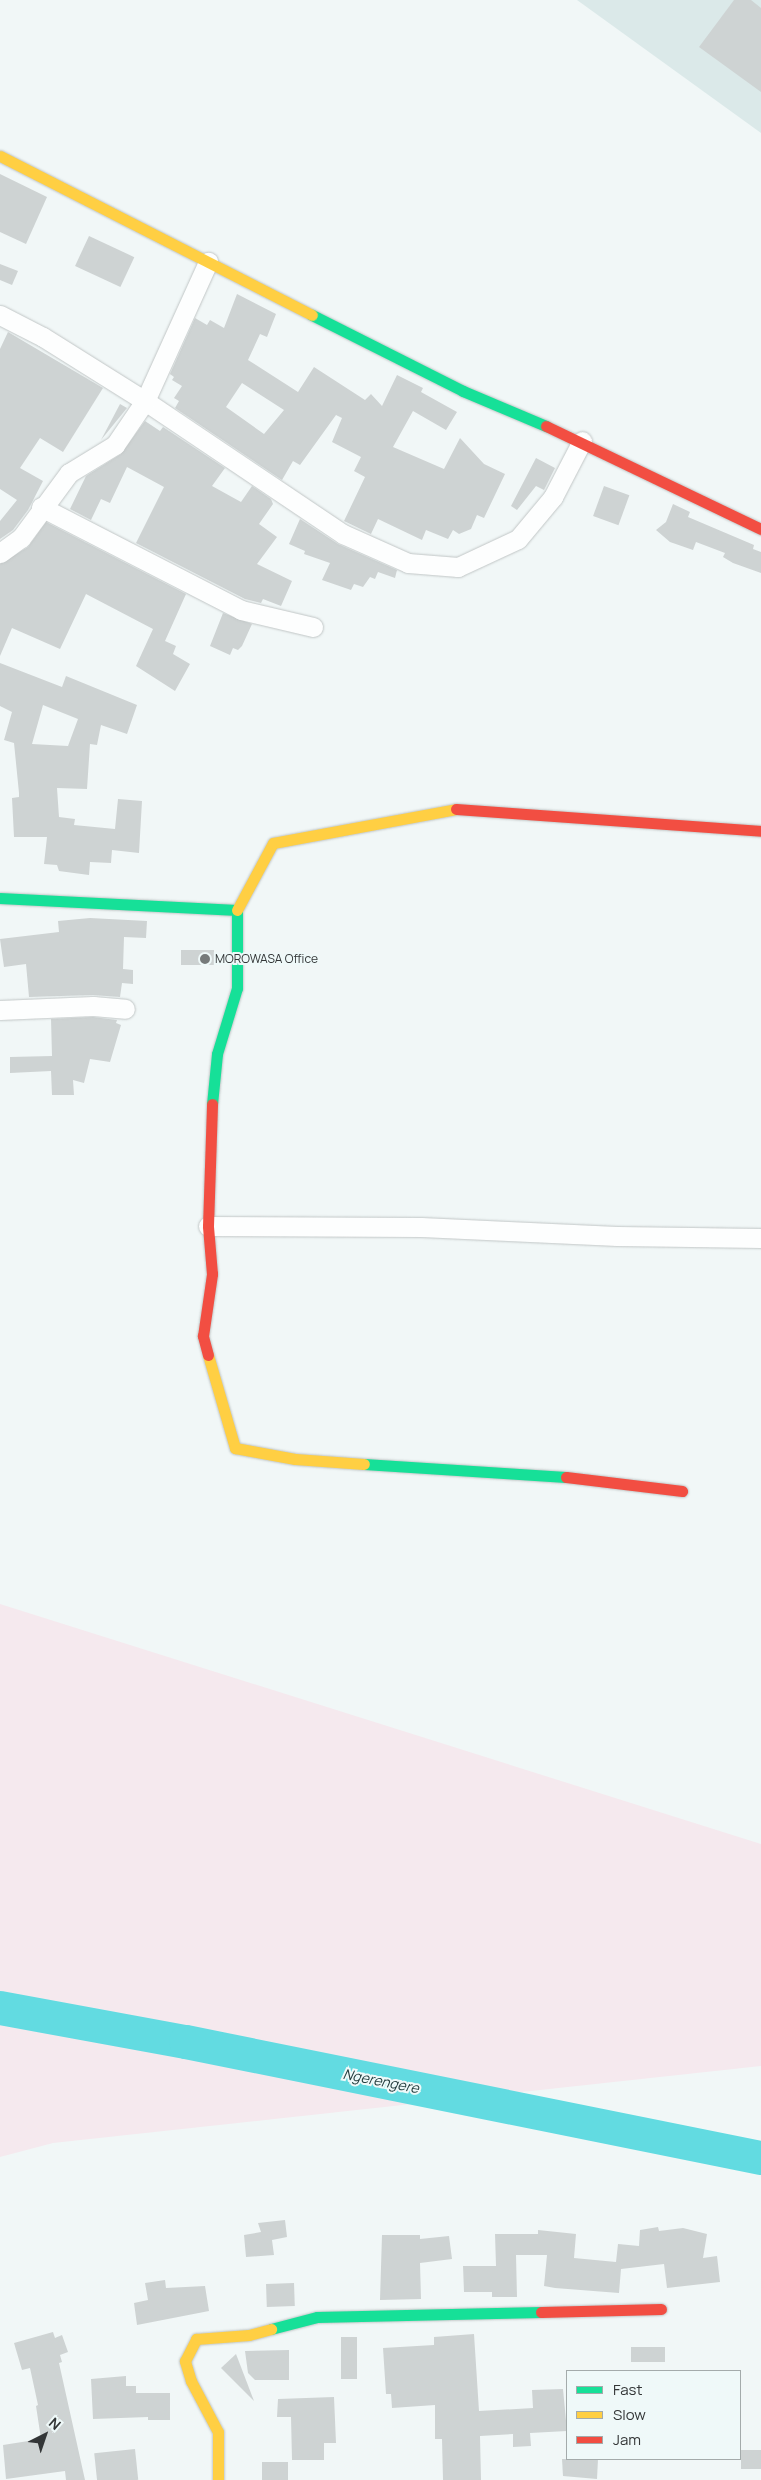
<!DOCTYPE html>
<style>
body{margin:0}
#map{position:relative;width:761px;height:2480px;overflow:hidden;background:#f1f7f7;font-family:Manrope,sans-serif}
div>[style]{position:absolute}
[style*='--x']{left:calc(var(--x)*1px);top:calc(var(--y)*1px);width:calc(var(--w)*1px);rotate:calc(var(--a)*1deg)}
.built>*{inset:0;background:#dbe9e9}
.green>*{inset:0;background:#f5e9ee}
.river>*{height:34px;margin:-17px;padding:0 17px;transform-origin:17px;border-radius:17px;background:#62dbe1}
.building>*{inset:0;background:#ced3d3;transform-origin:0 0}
.roads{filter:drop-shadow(0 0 1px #c1c6c6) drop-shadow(0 0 1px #c1c6c6)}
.street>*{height:19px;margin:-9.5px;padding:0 9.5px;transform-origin:9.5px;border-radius:9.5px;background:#fdfefe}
.fast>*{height:11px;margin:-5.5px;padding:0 5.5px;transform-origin:5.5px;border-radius:5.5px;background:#16e098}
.slow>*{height:11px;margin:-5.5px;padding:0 5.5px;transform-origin:5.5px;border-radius:5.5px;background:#ffcf43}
.jam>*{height:11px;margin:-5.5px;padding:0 5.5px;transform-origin:5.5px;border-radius:5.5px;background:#f24e42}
.dots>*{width:14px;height:14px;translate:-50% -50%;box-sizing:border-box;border:2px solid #eff9f9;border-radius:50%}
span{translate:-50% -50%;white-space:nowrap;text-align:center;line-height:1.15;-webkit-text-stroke:4px #eff9f9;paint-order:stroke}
.poi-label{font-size:12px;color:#333637}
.left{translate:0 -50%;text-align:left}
.water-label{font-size:14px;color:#253e3f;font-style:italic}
.legend{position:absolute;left:566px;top:2370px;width:175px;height:90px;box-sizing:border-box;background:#eff9f9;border:1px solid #a4abab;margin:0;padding:6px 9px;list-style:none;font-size:15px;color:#333637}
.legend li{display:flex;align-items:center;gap:10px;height:25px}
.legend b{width:25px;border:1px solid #a4abab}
.north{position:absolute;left:20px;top:2410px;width:50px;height:50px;-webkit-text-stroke:4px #eff9f9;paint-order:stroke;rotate:41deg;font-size:14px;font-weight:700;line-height:20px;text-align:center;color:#333637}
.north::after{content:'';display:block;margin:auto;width:18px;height:22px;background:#333637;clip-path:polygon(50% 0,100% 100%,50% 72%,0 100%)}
</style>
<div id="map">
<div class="built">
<div style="clip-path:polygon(577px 0,761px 0,761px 133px)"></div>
</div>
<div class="green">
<div style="clip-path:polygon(0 1604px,761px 1844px,761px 2066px,53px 2143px,0 2157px)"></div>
</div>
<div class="river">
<div style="--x:0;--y:2008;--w:189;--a:10.4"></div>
<div style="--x:186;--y:2042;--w:587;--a:11.41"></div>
</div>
<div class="building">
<div style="clip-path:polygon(734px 0,751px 0,761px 8px,761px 92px,699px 47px)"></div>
<div style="clip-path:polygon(0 174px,47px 197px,26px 244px,0 232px)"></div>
<div style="left:89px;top:236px;width:50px;height:33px;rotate:25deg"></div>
<div style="clip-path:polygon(0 264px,18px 271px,12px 285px,0 280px)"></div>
<div style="clip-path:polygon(evenodd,237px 294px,276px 314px,267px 337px,260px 334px,248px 360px,298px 392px,314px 367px,365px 400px,371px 394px,382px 406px,397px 375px,423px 388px,421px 392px,457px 412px,446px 430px,413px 411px,393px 447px,444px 469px,460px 438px,484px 464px,505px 474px,484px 518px,477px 515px,471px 529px,459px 534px,453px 530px,448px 539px,426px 530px,422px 540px,378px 519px,371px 534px,344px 521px,365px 477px,354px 471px,361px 457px,332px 442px,342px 418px,336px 415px,300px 465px,293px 461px,282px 480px,175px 408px,179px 401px,174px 398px,182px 386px,172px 380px,174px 377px,170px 374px,195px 318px,207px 325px,210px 320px,224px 328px,237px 294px,242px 383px,284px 410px,264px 434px,226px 407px,242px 383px)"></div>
<div style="clip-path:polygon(8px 332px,103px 388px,63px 452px,40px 438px,20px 468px,43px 481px,28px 510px,13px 530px,0 539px,0 521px,17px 500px,0 489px,0 349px)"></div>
<div style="clip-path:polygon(120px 404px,127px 408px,101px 440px)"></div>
<div style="clip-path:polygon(145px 421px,160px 431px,163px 427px,225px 468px,212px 486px,241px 502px,252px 486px,271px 499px,273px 504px,259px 524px,277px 537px,257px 564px,292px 581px,281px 606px,263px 599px,261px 603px,245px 599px,136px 543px,164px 487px,127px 467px,110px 503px,101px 499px,91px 520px,70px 509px,86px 476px,121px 454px)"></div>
<div style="clip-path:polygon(536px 458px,555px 468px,544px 490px,536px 486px,517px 510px,511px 506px)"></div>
<div style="left:604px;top:486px;width:27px;height:32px;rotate:20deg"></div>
<div style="clip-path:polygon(673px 504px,690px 512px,688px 517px,754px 545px,753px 549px,761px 552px,761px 573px,733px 563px,723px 557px,725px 553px,696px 542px,693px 550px,670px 542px,656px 530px,666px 522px)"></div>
<div style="clip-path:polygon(300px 519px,338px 544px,397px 570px,395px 578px,378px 572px,375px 579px,370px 577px,363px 587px,354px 584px,351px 590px,322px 580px,330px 563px,304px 554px,305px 551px,289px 544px)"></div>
<div style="clip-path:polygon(46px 522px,186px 594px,165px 641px,176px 646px,173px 654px,190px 664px,175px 691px,136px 666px,153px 629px,86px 594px,60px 649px,12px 628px,0 656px,0 564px,28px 547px)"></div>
<div style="clip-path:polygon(223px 613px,252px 624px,242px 646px,238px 650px,233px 648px,230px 655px,210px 646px)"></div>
<div style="clip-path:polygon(evenodd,0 663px,62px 687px,66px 676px,137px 705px,127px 734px,101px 725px,97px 745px,90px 744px,87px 789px,57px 788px,59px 817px,75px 819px,74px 825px,115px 829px,118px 799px,142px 801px,139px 853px,112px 850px,111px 863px,90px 862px,89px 875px,59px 871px,57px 865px,44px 864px,47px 837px,14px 837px,12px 798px,19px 797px,19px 793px,14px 743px,4px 740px,12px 712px,0 706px,0 663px,43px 705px,78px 719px,68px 746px,32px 744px,43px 705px)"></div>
<div style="clip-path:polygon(90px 918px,147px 921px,146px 938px,124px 937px,123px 969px,133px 970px,133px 984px,122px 983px,120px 997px,93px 995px,29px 997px,26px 964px,4px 967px,0 939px,59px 932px,58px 921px)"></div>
<div style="left:181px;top:950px;width:33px;height:15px"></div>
<div style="clip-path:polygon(93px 1017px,117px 1020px,116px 1023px,121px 1025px,110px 1062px,90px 1059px,84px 1083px,73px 1080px,74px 1095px,52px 1095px,51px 1071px,10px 1073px,10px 1057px,52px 1056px,51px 1019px)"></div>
<div style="clip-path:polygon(285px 2220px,287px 2237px,272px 2240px,274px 2255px,246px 2257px,244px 2235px,261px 2232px,258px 2223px)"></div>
<div style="clip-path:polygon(658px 2227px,659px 2231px,683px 2228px,707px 2234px,703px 2258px,717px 2256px,720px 2282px,667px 2288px,664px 2264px,621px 2269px,619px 2293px,555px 2288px,544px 2286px,547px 2255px,516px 2255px,517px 2297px,492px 2297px,492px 2292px,464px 2292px,463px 2266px,496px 2266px,495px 2234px,538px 2234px,538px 2230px,576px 2234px,574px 2258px,616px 2262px,618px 2244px,639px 2246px,640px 2230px)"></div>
<div style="clip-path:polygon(382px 2235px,420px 2235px,420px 2239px,449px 2236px,452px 2259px,420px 2263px,421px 2299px,380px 2300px)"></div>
<div style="clip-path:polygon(165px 2280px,166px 2288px,205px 2286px,209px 2311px,137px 2325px,134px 2303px,148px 2300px,145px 2283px)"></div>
<div style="left:294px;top:2283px;width:23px;height:28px;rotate:88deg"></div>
<div style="clip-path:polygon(53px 2332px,55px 2338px,62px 2335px,68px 2352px,60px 2355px,62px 2362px,59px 2363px,85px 2480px,66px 2480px,65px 2471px,6px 2479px,3px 2445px,41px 2439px,36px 2406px,38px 2405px,30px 2368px,22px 2370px,14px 2343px)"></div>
<div style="clip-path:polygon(474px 2334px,479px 2411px,533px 2408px,532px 2390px,563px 2389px,567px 2431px,530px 2433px,531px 2446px,513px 2447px,513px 2434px,480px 2436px,481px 2480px,443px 2480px,442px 2439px,435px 2439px,435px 2405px,392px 2408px,391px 2394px,386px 2394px,383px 2348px,434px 2345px,434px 2337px)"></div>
<div style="left:357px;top:2337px;width:42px;height:16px;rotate:90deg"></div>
<div style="left:665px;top:2347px;width:15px;height:34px;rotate:90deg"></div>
<div style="clip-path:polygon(289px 2350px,289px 2380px,255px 2380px,248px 2373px,245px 2351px)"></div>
<div style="clip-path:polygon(236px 2354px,254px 2401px,221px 2368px)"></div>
<div style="clip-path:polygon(126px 2376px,126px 2386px,136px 2386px,136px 2393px,170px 2393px,170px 2420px,148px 2420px,148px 2417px,93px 2419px,91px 2379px)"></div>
<div style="clip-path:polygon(334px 2397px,336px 2443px,324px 2443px,324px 2460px,292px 2460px,291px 2417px,277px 2417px,278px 2399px)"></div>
<div style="left:135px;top:2449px;width:31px;height:41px;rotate:84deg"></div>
<div style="left:741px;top:2450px;width:20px;height:19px"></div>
<div style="clip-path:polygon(562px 2459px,598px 2459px,597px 2479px,563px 2476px)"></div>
<div style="left:262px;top:2462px;width:26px;height:18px"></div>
</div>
<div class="roads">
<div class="street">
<div style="--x:0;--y:315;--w:48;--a:27.1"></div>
<div style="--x:43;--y:337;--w:120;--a:32.1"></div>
<div style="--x:145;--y:401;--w:239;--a:33.9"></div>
<div style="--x:343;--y:534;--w:71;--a:24"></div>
<div style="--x:408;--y:563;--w:50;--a:4.6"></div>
<div style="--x:458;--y:567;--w:66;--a:-25"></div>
<div style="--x:518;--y:539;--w:55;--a:-50.2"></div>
<div style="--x:553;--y:497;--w:63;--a:-62.6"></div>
<div style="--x:41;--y:507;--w:225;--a:27.2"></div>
<div style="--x:241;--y:610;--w:74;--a:13.3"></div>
<div style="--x:0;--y:553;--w:26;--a:-36"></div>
<div style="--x:21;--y:538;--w:81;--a:-53.6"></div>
<div style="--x:69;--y:473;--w:54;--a:-31.3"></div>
<div style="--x:115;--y:445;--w:53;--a:-55.7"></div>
<div style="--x:145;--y:401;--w:153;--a:-65.6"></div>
<div style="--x:0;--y:1010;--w:93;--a:-2.5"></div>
<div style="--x:93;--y:1006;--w:32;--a:5"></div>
<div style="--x:208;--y:1226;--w:213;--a:0.3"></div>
<div style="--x:421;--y:1227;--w:196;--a:2.6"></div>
<div style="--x:617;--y:1236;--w:144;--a:0.8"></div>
</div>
<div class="fast">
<div style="--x:312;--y:315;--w:169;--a:26.7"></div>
<div style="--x:463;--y:391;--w:90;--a:22.9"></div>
<div style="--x:0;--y:898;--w:237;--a:2.9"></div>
<div style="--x:237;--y:910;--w:78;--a:90"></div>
<div style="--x:237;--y:988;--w:69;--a:106.9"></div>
<div style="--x:217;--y:1054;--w:50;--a:95.7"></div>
<div style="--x:364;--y:1464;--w:202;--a:3.7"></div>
<div style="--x:271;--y:2329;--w:48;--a:-14.6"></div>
<div style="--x:317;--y:2317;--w:224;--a:-1.3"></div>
</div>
<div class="slow">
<div style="--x:0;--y:156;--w:350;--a:27"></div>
<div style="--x:237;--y:910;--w:76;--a:-61.8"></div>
<div style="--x:273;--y:843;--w:186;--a:-10.5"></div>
<div style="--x:208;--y:1355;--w:97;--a:73.8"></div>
<div style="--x:235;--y:1448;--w:61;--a:10.4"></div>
<div style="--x:295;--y:1459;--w:69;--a:4.1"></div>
<div style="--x:218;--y:2480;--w:48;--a:-90"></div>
<div style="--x:218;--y:2432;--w:58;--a:-117.9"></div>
<div style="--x:191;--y:2381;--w:21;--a:-107"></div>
<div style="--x:185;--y:2361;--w:25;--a:-63"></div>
<div style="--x:196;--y:2339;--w:53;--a:-4.3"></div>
<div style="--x:249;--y:2335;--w:23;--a:-15"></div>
</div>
<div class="jam">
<div style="--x:546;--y:426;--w:238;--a:25.6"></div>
<div style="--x:456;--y:809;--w:306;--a:4.1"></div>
<div style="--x:208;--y:1355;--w:20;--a:-105"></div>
<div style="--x:203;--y:1336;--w:63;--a:-81.7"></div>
<div style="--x:212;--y:1274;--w:48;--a:-94.8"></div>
<div style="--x:208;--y:1226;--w:122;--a:-88.1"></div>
<div style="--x:566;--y:1477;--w:117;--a:6.9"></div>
<div style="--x:541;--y:2312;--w:120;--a:-1.4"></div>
</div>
</div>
<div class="dots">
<div style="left:205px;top:959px;background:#767a7a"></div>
</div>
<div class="poi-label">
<span class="left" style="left:215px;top:959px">MOROWASA Office</span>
</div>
<div class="water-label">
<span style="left:381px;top:2081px;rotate:11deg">Ngerengere</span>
</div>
<ul class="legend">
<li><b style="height:6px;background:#16e098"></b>Fast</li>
<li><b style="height:6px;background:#ffcf43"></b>Slow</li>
<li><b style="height:6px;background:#f24e42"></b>Jam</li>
</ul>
<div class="north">N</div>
</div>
